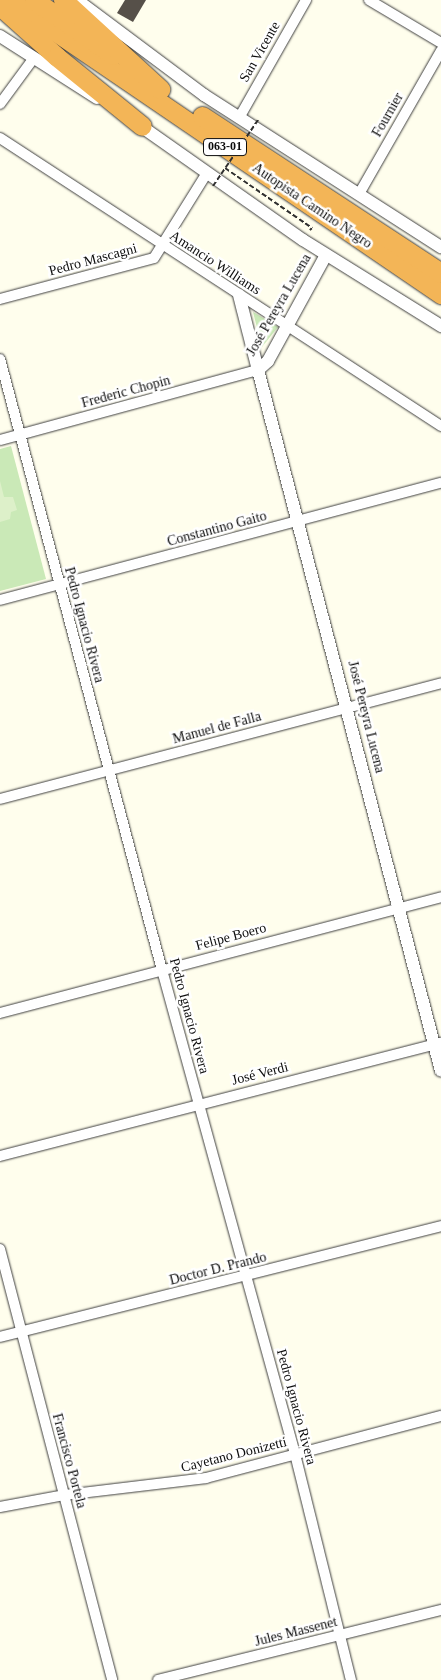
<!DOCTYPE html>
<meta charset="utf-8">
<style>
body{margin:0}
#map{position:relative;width:441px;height:1680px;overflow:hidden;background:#fffeed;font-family:Georgia,serif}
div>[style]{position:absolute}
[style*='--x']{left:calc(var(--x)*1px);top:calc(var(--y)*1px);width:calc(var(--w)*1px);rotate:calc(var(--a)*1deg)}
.green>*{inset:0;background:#cae9b7}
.pitch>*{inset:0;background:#ddf0c9}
.building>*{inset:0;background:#565049}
.path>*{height:2px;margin-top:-1px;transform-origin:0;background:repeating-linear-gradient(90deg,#2f2f2f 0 5px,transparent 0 7.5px)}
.roads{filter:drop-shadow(0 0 1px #404040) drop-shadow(0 0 1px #404040)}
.minor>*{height:10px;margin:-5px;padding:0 5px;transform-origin:5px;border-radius:5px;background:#fff}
.tertiary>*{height:12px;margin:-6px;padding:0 6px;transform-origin:6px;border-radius:6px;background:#fff}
.motorway>*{height:19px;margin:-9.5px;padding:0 9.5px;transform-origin:9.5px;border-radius:9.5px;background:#f3b557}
.path-bridge>*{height:2px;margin-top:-1px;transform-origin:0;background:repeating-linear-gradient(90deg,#2f2f2f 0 5px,transparent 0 7.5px)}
span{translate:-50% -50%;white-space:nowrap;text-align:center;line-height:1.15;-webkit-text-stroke:5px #fff;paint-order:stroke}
.shield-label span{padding:1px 4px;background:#fff;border:1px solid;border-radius:4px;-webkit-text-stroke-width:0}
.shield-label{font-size:12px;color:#0d0d0d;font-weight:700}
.street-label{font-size:14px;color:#0d0d0d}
</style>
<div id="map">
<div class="green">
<div style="clip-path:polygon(253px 312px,278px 327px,262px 347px)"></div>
<div style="clip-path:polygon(11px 446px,46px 579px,0 591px,0 449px)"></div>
</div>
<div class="pitch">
<div style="clip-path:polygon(0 481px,4px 497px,13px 497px,17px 510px,11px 512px,10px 519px,0 522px)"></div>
</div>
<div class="building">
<div style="clip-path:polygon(125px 0,146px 0,133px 22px,117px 13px)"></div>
</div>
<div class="path">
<div style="--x:225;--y:168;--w:106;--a:34.6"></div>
<div style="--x:312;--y:228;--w:3;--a:135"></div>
</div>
<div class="roads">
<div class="minor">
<div style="--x:369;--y:0;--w:84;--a:30.8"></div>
<div style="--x:0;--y:104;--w:56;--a:-53.7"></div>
<div style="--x:239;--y:118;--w:136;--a:-60.4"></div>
<div style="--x:0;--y:138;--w:527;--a:33.15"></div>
<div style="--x:359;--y:194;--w:165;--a:-60.2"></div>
<div style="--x:0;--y:299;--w:159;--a:-14.9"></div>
<div style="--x:154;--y:258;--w:100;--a:-58.1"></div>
<div style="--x:0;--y:359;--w:632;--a:75.15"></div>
<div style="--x:162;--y:970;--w:502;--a:74.63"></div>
<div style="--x:295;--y:1454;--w:233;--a:76.1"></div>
<div style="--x:0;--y:440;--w:267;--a:-15.2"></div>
<div style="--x:0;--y:600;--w:456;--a:-14.9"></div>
<div style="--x:0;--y:799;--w:456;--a:-14.7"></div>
<div style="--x:0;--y:1013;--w:456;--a:-14.7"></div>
<div style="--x:0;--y:1156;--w:455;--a:-14.4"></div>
<div style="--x:0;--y:1249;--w:445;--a:75.4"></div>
<div style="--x:0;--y:1337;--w:455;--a:-14.1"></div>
<div style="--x:0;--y:1507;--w:65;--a:-10.6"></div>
<div style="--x:64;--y:1495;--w:143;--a:-6.8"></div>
<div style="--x:206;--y:1478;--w:243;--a:-14.8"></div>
<div style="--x:158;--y:1680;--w:292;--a:-13.9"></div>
</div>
<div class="tertiary">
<div style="--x:77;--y:0;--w:159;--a:36.8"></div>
<div style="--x:204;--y:95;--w:282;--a:32.7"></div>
<div style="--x:0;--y:36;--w:115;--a:32.6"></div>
<div style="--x:135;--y:122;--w:205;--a:35.1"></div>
<div style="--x:303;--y:240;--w:163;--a:31.9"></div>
<div style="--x:326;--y:255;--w:121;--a:118.7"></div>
<div style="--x:268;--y:361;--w:13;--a:138"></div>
<div style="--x:258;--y:370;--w:724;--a:75.37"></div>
<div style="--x:239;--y:295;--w:77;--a:75.8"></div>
</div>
<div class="motorway">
<div style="--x:9;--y:0;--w:523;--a:34.24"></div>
<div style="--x:34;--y:0;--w:96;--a:34.8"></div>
<div style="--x:63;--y:0;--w:132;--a:42.5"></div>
<div style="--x:0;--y:6;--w:76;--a:41.8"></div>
<div style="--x:57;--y:57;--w:109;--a:39.1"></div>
<div style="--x:202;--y:116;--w:286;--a:33.3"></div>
</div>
</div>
<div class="path-bridge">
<div style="--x:213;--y:186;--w:80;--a:-55.7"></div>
</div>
<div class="shield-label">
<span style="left:225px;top:147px">063-01</span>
</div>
<div class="street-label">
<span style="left:260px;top:52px;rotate:-60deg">San Vicente</span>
<span style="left:388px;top:115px;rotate:-60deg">Fournier</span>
<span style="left:312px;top:206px;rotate:34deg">Autopista Camino Negro</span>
<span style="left:93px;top:260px;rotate:-15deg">Pedro Mascagni</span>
<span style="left:215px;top:263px;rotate:33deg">Amancio Williams</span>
<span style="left:279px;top:305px;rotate:-60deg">José Pereyra Lucena</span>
<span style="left:126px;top:392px;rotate:-15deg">Frederic Chopin</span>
<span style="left:217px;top:529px;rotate:-15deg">Constantino Gaito</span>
<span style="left:84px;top:625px;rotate:75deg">Pedro Ignacio Rivera</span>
<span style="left:366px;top:717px;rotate:76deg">José Pereyra Lucena</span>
<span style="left:217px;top:728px;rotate:-15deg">Manuel de Falla</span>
<span style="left:231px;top:937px;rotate:-15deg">Felipe Boero</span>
<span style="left:189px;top:1016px;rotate:75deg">Pedro Ignacio Rivera</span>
<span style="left:260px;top:1074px;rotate:-14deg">José Verdi</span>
<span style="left:218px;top:1269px;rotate:-14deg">Doctor D. Prando</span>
<span style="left:296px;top:1407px;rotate:75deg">Pedro Ignacio Rivera</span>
<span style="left:234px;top:1455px;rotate:-14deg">Cayetano Donizetti</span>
<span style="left:69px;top:1461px;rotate:75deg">Francisco Portela</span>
<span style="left:296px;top:1632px;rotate:-14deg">Jules Massenet</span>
</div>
</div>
